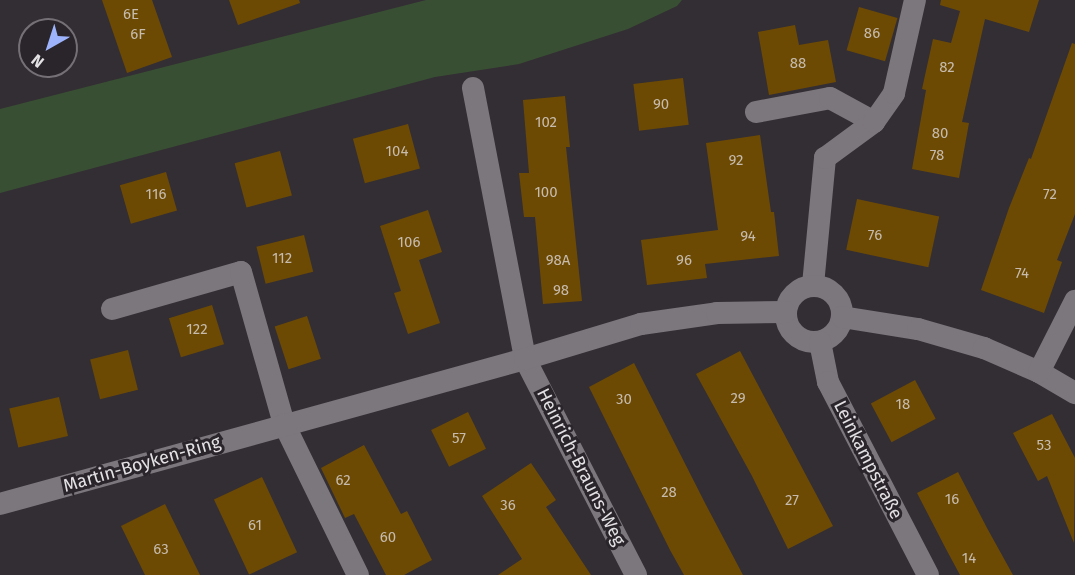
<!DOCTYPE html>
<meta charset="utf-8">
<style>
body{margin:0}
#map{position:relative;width:1075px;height:575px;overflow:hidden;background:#332e34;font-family:"Fira Sans",sans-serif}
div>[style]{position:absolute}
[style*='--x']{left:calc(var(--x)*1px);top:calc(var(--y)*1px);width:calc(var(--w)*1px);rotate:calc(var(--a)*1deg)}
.green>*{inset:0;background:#394f33}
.building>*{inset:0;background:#6d4a04;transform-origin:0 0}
.minor>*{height:22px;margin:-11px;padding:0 11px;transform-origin:11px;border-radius:11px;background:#7c767d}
.minor>.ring{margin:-11px;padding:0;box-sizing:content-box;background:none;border:22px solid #7c767d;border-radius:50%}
span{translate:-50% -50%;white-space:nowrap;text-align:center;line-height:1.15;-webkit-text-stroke:6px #29252a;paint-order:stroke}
.number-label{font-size:15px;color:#c6bbad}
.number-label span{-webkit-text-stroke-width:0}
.street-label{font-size:18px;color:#e4e1e5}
.north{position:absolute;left:18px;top:18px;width:60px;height:60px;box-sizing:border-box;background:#29252a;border:2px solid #747075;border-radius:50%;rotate:219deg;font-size:16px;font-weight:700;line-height:24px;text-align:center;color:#e4e1e5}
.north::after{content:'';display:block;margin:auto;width:21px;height:27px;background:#9db4fd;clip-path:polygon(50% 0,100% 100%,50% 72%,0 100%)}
</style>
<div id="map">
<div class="green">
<div style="clip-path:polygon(426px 0,682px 0,677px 6px,628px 29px,519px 64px,435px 77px,0 193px,0 109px)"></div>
</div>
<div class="building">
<div style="clip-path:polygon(102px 0,152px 0,172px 57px,127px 73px)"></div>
<div style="clip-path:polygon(229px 0,299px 0,300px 3px,238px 25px)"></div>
<div style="clip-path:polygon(941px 0,1039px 0,1029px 32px,985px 19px,962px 122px,969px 123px,959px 178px,912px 169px,926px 90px,922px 89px,933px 39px,951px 43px,960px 11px,940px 5px)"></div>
<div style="left:859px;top:7px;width:40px;height:45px;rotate:16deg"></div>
<div style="clip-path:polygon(795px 25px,799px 45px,828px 40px,836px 82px,769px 95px,758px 32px)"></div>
<div style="clip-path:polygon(1072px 43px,1075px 44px,1075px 214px,1057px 260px,1062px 262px,1044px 313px,981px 290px,1009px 208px,1029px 158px,1031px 159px)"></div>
<div style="left:683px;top:78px;width:47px;height:50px;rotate:83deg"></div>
<div style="clip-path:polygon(565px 96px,570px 147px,566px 147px,582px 301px,543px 304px,535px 217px,524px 217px,519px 173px,529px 173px,523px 100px)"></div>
<div style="left:408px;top:124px;width:46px;height:57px;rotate:75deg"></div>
<div style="clip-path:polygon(760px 135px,771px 212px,774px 212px,779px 256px,705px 264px,707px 278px,647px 285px,641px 240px,718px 230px,706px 143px)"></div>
<div style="left:280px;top:151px;width:46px;height:47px;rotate:75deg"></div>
<div style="left:166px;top:172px;width:40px;height:48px;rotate:74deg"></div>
<div style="left:857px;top:199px;width:84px;height:52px;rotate:12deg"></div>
<div style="clip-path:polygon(428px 210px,442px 252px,419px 260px,440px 323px,408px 334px,394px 293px,401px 291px,380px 226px)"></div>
<div style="left:304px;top:235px;width:38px;height:49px;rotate:76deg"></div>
<div style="left:212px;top:305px;width:41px;height:45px;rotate:73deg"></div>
<div style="left:307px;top:316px;width:45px;height:34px;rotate:72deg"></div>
<div style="left:128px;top:350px;width:41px;height:39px;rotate:76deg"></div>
<div style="clip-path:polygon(740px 351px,833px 526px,788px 549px,752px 476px,696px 374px)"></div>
<div style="clip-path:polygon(634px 363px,706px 505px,743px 575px,684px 575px,670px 550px,589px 387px)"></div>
<div style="left:915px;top:380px;width:44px;height:50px;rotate:62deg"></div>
<div style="left:59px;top:397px;width:40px;height:51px;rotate:77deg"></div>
<div style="left:468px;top:412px;width:41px;height:41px;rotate:64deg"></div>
<div style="clip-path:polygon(1052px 414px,1075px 458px,1074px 543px,1047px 476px,1038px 481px,1013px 433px)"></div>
<div style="clip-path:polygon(364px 445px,401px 514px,407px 511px,432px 560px,404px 575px,386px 575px,354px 514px,345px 518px,321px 468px)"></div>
<div style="clip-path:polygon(531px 463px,556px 500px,546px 507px,591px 575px,498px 575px,522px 559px,482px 496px)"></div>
<div style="clip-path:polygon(958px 472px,987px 528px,1013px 575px,960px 575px,946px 549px,917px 493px)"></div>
<div style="left:262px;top:477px;width:83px;height:53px;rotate:65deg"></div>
<div style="clip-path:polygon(165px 504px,200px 575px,145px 575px,121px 526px)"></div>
</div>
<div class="minor">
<div style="--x:473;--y:88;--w:276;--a:79.1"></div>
<div style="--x:525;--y:359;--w:243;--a:62.8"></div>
<div style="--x:756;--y:112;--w:75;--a:-10.7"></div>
<div style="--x:830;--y:98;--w:50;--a:28.6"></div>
<div style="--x:813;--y:285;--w:128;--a:-84.6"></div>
<div style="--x:825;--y:158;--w:61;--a:-36.3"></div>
<div style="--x:874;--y:122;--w:35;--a:-55"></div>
<div style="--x:894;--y:93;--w:95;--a:-77.3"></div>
<div class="ring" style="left:786px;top:286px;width:34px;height:34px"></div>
<div style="--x:112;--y:309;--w:134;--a:-16"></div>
<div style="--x:241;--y:272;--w:158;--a:74.2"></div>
<div style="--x:284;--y:424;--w:168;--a:63.9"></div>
<div style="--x:842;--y:317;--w:77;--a:9"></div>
<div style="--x:918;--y:329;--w:69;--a:16.1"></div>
<div style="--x:984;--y:348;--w:60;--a:23.6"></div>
<div style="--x:1039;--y:372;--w:42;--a:30.3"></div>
<div style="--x:820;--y:342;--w:41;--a:78.7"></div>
<div style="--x:828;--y:382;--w:217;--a:62.6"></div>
<div style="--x:1039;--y:372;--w:80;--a:-63.1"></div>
<div style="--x:0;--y:504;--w:545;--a:-15.44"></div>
<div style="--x:525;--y:359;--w:121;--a:-16.8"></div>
<div style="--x:641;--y:324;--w:77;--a:-8.2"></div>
<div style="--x:717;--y:313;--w:68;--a:-0.8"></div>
</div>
<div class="number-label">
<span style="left:131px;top:15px">6E</span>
<span style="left:872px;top:34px">86</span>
<span style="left:138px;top:35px">6F</span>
<span style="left:798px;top:64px">88</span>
<span style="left:947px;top:68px">82</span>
<span style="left:661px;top:105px">90</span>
<span style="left:546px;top:123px">102</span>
<span style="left:940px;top:134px">80</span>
<span style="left:397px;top:152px">104</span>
<span style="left:937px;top:156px">78</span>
<span style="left:736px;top:161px">92</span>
<span style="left:546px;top:193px">100</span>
<span style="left:156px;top:195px">116</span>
<span style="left:1050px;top:195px">72</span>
<span style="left:875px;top:236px">76</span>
<span style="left:748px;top:237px">94</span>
<span style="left:409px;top:243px">106</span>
<span style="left:282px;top:259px">112</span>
<span style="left:558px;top:261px">98A</span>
<span style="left:684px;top:261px">96</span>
<span style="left:1022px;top:274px">74</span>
<span style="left:561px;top:291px">98</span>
<span style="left:197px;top:330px">122</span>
<span style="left:738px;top:399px">29</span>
<span style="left:624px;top:400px">30</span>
<span style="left:903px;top:405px">18</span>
<span style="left:459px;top:439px">57</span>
<span style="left:1044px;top:446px">53</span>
<span style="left:343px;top:481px">62</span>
<span style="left:669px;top:493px">28</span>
<span style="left:952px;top:500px">16</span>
<span style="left:792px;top:501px">27</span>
<span style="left:508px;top:506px">36</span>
<span style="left:255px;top:526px">61</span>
<span style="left:388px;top:538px">60</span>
<span style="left:161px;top:550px">63</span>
<span style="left:969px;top:559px">14</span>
</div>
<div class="street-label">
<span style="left:868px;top:460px;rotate:63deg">Leinkampstraße</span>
<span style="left:142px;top:464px;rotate:-16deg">Martin-Boyken-Ring</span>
<span style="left:581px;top:467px;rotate:63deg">Heinrich-Brauns-Weg</span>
</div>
<div class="north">N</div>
</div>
